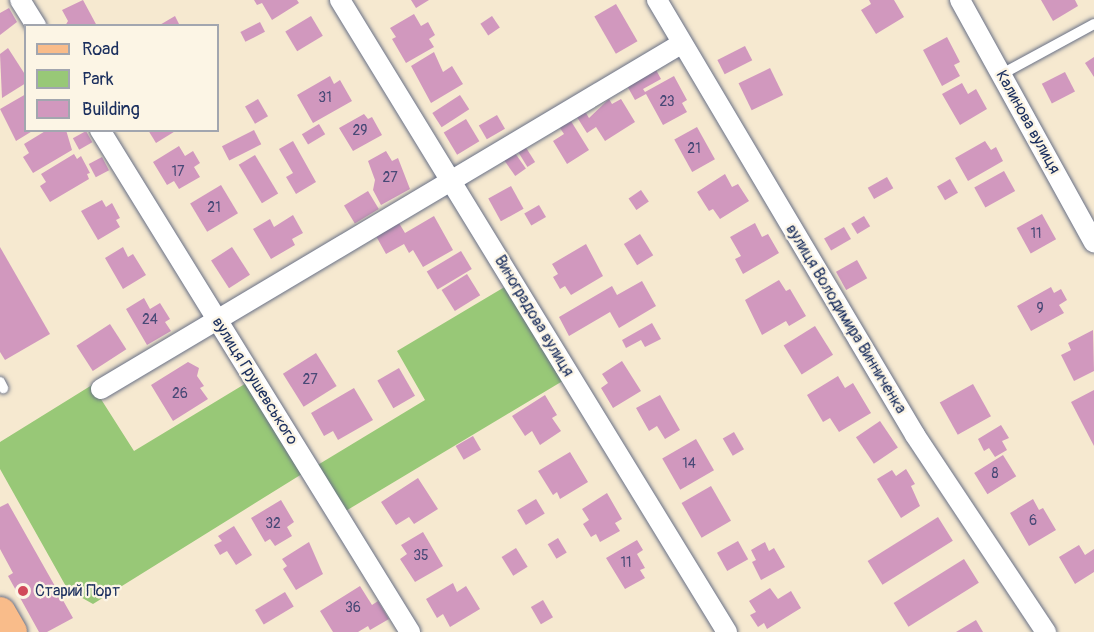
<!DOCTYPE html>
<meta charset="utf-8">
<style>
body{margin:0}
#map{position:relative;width:1094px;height:632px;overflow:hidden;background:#f6e9d0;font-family:Pangolin,sans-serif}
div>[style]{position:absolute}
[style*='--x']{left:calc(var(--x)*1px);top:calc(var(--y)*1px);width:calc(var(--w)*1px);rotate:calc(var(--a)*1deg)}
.green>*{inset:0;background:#98c877}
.building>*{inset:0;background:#d198be;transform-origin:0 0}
.roads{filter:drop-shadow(0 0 2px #687086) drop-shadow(0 0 2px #687086)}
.service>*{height:10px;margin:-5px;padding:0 5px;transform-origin:5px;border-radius:5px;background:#fff}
.minor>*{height:20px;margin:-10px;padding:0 10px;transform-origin:10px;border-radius:10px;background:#fff}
.primary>*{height:32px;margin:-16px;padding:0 16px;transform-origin:16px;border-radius:16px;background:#f9bc8a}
.dots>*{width:16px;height:16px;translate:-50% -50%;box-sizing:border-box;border:3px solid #fcf5e5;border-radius:50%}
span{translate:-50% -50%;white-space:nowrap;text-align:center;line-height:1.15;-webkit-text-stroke:4.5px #fcf5e5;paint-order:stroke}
.number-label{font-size:14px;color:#484976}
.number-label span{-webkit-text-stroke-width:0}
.street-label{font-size:16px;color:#1b2f5e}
.poi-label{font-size:16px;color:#1b2f5e}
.left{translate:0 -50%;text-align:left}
.legend{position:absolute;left:24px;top:24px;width:195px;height:108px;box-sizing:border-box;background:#fcf5e5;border:2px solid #a2a6af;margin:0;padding:8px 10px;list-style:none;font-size:18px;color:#1b2f5e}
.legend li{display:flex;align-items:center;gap:12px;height:30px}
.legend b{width:30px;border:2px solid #a2a6af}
</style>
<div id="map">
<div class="green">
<div style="clip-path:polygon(513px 282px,571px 376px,339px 515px,310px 469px,93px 604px,68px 590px,0 469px,0 442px,92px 385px,134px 451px,253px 379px,311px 469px,425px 400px,397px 351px)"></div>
</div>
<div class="building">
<div style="clip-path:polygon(83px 0,97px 26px,65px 26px,68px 21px,62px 10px)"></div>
<div style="clip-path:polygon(254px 0,297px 0,299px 3px,272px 20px,262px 3px,257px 5px)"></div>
<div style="clip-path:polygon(411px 0,429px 0,416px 8px)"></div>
<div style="clip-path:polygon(869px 0,894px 0,904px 17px,876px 34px,861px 10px,871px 4px)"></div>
<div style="clip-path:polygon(1041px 0,1075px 0,1078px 6px,1053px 21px)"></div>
<div style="left:616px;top:4px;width:43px;height:25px;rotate:60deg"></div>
<div style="clip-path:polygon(9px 8px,17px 22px,0 35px,0 13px)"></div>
<div style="clip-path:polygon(414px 14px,421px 26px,428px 22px,435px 35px,429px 39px,434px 47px,406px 63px,392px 39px,396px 37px,390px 28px)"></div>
<div style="clip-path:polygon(175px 16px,180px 26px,158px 26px)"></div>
<div style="left:311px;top:16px;width:23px;height:30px;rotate:59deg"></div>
<div style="left:492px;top:16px;width:14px;height:14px;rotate:56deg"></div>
<div style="left:260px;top:22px;width:11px;height:22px;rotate:63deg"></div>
<div style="clip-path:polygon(947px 37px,960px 62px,954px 65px,960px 76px,942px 86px,923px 50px)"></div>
<div style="left:745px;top:46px;width:16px;height:31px;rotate:63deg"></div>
<div style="clip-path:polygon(8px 48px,26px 76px,26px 83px,2px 98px,0 54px)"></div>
<div style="clip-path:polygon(434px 52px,443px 72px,452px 66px,463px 84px,431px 103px,411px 66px)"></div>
<div style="clip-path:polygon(1094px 57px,1094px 77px,1085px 63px)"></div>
<div style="clip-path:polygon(655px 68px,661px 79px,643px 89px,645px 92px,674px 76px,687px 100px,682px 103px,687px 112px,663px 125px,646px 94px,635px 100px,626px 84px)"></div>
<div style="left:770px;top:68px;width:30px;height:35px;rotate:64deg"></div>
<div style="left:1065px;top:72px;width:22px;height:26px;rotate:63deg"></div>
<div style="clip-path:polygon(330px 76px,334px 84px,340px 80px,352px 101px,313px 123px,297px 95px)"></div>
<div style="clip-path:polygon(962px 83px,968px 94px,976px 89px,987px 109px,960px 125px,942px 94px)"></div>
<div style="clip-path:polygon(26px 94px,26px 130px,34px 130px,16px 141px,0 109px)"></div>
<div style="left:460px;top:95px;width:17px;height:33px;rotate:57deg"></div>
<div style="left:258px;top:99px;width:20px;height:15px;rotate:60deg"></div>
<div style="clip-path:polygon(609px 99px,612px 104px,621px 99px,635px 122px,605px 141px,596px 127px,587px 133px,575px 114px,583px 108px,589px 118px)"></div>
<div style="clip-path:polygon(364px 114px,368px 119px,372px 117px,382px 135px,353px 151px,339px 128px)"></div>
<div style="left:497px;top:115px;width:16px;height:21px;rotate:60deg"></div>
<div style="clip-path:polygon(569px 118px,589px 150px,567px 164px,553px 141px,564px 134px,558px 125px)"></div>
<div style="left:466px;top:119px;width:26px;height:26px;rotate:59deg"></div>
<div style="left:319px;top:124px;width:12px;height:20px;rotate:59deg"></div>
<div style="left:697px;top:127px;width:37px;height:26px;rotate:61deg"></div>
<div style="clip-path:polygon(47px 130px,66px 130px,72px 150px,33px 173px,23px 157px,29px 153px,24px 144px)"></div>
<div style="clip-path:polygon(148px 130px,177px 130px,156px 143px)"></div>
<div style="left:254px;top:130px;width:16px;height:36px;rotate:63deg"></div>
<div style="left:86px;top:131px;width:13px;height:15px;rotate:61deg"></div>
<div style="clip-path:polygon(293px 141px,316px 182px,296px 194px,286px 177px,293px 173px,279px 149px)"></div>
<div style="clip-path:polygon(985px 141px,991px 150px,996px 147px,1003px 161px,968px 181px,955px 158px)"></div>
<div style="clip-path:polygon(179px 146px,185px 156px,193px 151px,200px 163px,194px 167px,200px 177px,179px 189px,174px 181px,167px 185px,153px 162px)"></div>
<div style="left:525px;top:146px;width:19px;height:9px;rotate:58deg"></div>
<div style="clip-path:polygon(386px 151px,392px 161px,398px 158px,410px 189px,381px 205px,373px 190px,375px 180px,368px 161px)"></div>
<div style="left:515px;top:153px;width:19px;height:13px;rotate:55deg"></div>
<div style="clip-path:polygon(74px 154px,77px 159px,81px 156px,90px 173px,87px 174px,89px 179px,50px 202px,40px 186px,46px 182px,41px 174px)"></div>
<div style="left:255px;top:155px;width:45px;height:19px;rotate:59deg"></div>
<div style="left:102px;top:157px;width:15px;height:15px;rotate:62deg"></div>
<div style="left:1004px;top:171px;width:23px;height:34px;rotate:61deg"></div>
<div style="clip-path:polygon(725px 174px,732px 187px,738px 184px,749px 201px,720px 219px,713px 209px,709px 211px,697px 192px)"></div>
<div style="left:887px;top:177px;width:13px;height:22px;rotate:61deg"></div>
<div style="left:950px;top:179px;width:16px;height:15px;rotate:60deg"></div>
<div style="left:221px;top:185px;width:33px;height:36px;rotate:59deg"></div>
<div style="left:511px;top:186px;width:26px;height:26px;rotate:61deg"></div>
<div style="left:641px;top:190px;width:14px;height:15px;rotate:56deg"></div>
<div style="left:368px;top:191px;width:21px;height:28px;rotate:59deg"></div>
<div style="clip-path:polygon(102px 200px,106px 207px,112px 203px,120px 218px,116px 220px,120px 227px,98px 240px,81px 211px)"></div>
<div style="left:539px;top:205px;width:14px;height:17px;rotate:60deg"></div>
<div style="left:1042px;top:214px;width:29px;height:29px;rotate:61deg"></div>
<div style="clip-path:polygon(293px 215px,303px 233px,292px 239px,295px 245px,271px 259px,253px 229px,270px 219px,274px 227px)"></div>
<div style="clip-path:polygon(434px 216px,453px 250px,423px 267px,413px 250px,409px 253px,404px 244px,386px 254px,376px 236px,399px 223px,405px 233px)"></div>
<div style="left:864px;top:216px;width:12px;height:15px;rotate:59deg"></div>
<div style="clip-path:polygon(755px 223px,762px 237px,768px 234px,779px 253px,743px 274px,735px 259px,741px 256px,730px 237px)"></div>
<div style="left:844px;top:227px;width:14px;height:23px;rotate:60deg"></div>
<div style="left:640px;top:234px;width:25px;height:19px;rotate:58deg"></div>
<div style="clip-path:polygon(586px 244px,603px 276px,571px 295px,565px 286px,560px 289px,553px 277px,558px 274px,552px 264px)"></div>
<div style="clip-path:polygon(0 247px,50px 334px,5px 360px,0 352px)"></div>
<div style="clip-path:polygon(123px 247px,128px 257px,133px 254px,146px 275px,123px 289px,105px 258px)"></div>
<div style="left:232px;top:247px;width:33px;height:25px;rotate:57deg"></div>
<div style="left:461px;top:251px;width:21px;height:40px;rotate:59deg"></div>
<div style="left:857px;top:260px;width:21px;height:24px;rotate:61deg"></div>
<div style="left:467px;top:274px;width:25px;height:30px;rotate:58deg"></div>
<div style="clip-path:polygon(779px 280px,786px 291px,790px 289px,806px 316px,789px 326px,786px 321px,762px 335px,745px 300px)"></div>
<div style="clip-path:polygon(642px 281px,656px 306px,619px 328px,610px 312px,569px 336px,559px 317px,612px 286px,617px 295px)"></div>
<div style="clip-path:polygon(1051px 287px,1054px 293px,1061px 289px,1067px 300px,1059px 305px,1064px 313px,1031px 331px,1017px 306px)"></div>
<div style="clip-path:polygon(144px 298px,150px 309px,160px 303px,170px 319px,165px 322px,171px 331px,147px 345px,126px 309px)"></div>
<div style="clip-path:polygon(652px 323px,661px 339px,645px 347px,641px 340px,626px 348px,622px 340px)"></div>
<div style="left:110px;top:324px;width:30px;height:40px;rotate:57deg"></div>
<div style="left:815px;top:326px;width:34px;height:37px;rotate:58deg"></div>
<div style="clip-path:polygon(1093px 330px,1094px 371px,1074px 381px,1061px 355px,1071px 350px,1068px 343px)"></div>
<div style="left:316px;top:353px;width:39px;height:39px;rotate:58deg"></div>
<div style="clip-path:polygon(622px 361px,641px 391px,613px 408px,601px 388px,608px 383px,602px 374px)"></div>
<div style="clip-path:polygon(188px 362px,199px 368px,197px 376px,204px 386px,200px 388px,208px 399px,173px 421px,151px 385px)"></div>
<div style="left:399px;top:368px;width:32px;height:25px;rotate:60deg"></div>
<div style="clip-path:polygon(838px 376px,845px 388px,853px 383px,871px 413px,839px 432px,830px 418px,823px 422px,807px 395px)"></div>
<div style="left:973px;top:384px;width:37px;height:38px;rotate:61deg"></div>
<div style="clip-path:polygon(354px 388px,373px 420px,338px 440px,333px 431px,324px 436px,311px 413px)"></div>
<div style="clip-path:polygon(1094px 390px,1094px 446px,1071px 402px)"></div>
<div style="clip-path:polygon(545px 395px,557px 415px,552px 418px,561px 431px,540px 445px,532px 431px,525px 436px,512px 416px)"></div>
<div style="clip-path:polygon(660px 395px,680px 430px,665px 439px,657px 426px,649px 431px,636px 408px)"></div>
<div style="left:880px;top:421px;width:32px;height:29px;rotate:56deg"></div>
<div style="clip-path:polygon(1001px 425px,1009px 438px,1002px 441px,1007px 450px,995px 457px,989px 448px,984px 451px,978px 439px)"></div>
<div style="left:734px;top:432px;width:20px;height:13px;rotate:60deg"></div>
<div style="left:473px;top:436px;width:16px;height:20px;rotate:60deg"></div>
<div style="left:696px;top:439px;width:36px;height:39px;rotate:60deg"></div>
<div style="clip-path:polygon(570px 452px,588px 482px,560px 499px,557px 492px,553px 495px,538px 471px)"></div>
<div style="left:1003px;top:455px;width:25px;height:34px;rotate:58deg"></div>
<div style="clip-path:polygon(906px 469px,915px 484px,911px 486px,920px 506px,901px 518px,877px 479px,892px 470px,896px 476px)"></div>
<div style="clip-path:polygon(418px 478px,438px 509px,414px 524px,409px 517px,396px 525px,381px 502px)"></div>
<div style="left:711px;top:486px;width:40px;height:34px;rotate:60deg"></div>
<div style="clip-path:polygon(607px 493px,622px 519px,615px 523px,620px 531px,600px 542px,596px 534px,591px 537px,583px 524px,589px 520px,582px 509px)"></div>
<div style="left:536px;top:499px;width:17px;height:22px;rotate:59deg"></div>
<div style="clip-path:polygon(1033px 499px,1039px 510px,1043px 508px,1056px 530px,1029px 546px,1010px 513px)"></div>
<div style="clip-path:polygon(281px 500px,294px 522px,287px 527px,292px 536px,275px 546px,270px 539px,265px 542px,251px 518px)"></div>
<div style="clip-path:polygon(8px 503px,73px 618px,47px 632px,39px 632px,8px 576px,13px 573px,0 549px,0 507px)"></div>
<div style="left:938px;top:517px;width:28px;height:83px;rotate:58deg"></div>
<div style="clip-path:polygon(234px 526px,252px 555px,236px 565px,227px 551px,220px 555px,214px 545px,222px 541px,218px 536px)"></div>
<div style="clip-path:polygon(423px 532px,443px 566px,415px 582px,400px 559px,407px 554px,401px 545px)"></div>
<div style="left:558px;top:538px;width:17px;height:12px;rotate:59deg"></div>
<div style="clip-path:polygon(637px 540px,643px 550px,637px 554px,645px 568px,640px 570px,645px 578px,625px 589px,606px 558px)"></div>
<div style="left:738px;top:541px;width:21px;height:24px;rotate:61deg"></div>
<div style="clip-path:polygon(309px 542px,323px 574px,296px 590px,283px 569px,287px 566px,282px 559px)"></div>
<div style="clip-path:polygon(765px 542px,769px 551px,774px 548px,785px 567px,761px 580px,752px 562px,756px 560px,751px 550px)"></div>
<div style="clip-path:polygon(1079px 545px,1085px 555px,1094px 549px,1094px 572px,1075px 584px,1059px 557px)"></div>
<div style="left:516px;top:548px;width:22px;height:17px;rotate:58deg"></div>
<div style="left:964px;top:559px;width:28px;height:83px;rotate:58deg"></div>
<div style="clip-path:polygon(453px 583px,457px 592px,466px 586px,480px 609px,450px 627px,443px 614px,437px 618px,426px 599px)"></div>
<div style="clip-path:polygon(360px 586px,372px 605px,378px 601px,389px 619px,370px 630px,368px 626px,358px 632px,333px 632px,320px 611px)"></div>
<div style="clip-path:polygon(770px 588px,778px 599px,791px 591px,801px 608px,767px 629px,764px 623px,758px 627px,750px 615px,756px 612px,749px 601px)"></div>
<div style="left:285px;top:592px;width:17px;height:35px;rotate:59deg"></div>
<div style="left:543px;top:600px;width:20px;height:14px;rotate:60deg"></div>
<div style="clip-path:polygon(976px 620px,983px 632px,956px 632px)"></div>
</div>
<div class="roads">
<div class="service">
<div style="--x:1002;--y:74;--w:105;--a:-28.5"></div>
<div style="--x:0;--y:382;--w:7;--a:63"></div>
</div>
<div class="minor">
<div style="--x:20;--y:0;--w:31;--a:58"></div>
<div style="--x:340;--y:0;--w:741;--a:58.52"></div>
<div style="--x:657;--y:0;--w:506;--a:59.33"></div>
<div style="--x:915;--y:435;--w:237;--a:56.4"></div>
<div style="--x:960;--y:0;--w:277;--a:61.1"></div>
<div style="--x:100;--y:130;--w:590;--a:58.3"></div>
<div style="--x:101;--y:389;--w:675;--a:-30.75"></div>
</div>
<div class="primary">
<div style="--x:0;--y:613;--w:22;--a:60"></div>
</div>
</div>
<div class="dots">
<div style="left:23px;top:591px;background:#d1495b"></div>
</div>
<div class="number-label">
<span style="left:325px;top:98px">31</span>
<span style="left:667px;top:102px">23</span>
<span style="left:360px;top:131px">29</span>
<span style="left:694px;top:149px">21</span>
<span style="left:178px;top:172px">17</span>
<span style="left:390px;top:178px">27</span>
<span style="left:214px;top:208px">21</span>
<span style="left:1036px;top:234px">11</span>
<span style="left:1040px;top:309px">9</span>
<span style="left:150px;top:320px">24</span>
<span style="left:310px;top:380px">27</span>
<span style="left:180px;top:394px">26</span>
<span style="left:689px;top:464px">14</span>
<span style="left:995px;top:474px">8</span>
<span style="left:1033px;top:521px">6</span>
<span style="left:273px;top:524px">32</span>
<span style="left:421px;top:556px">35</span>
<span style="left:626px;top:563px">11</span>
<span style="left:353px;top:608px">36</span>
</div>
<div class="street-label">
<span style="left:1028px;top:122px;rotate:61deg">Калинова вулиця</span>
<span style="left:534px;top:316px;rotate:59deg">Виноградова вулиця</span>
<span style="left:846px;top:319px;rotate:59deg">вулиця Володимира Винниченка</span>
<span style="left:255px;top:381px;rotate:58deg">вулиця Грушевського</span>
</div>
<div class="poi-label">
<span class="left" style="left:35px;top:591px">Старий Порт</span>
</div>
<ul class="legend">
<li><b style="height:8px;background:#f9bc8a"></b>Road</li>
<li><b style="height:16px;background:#98c877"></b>Park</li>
<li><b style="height:16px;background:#d198be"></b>Building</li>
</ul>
</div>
